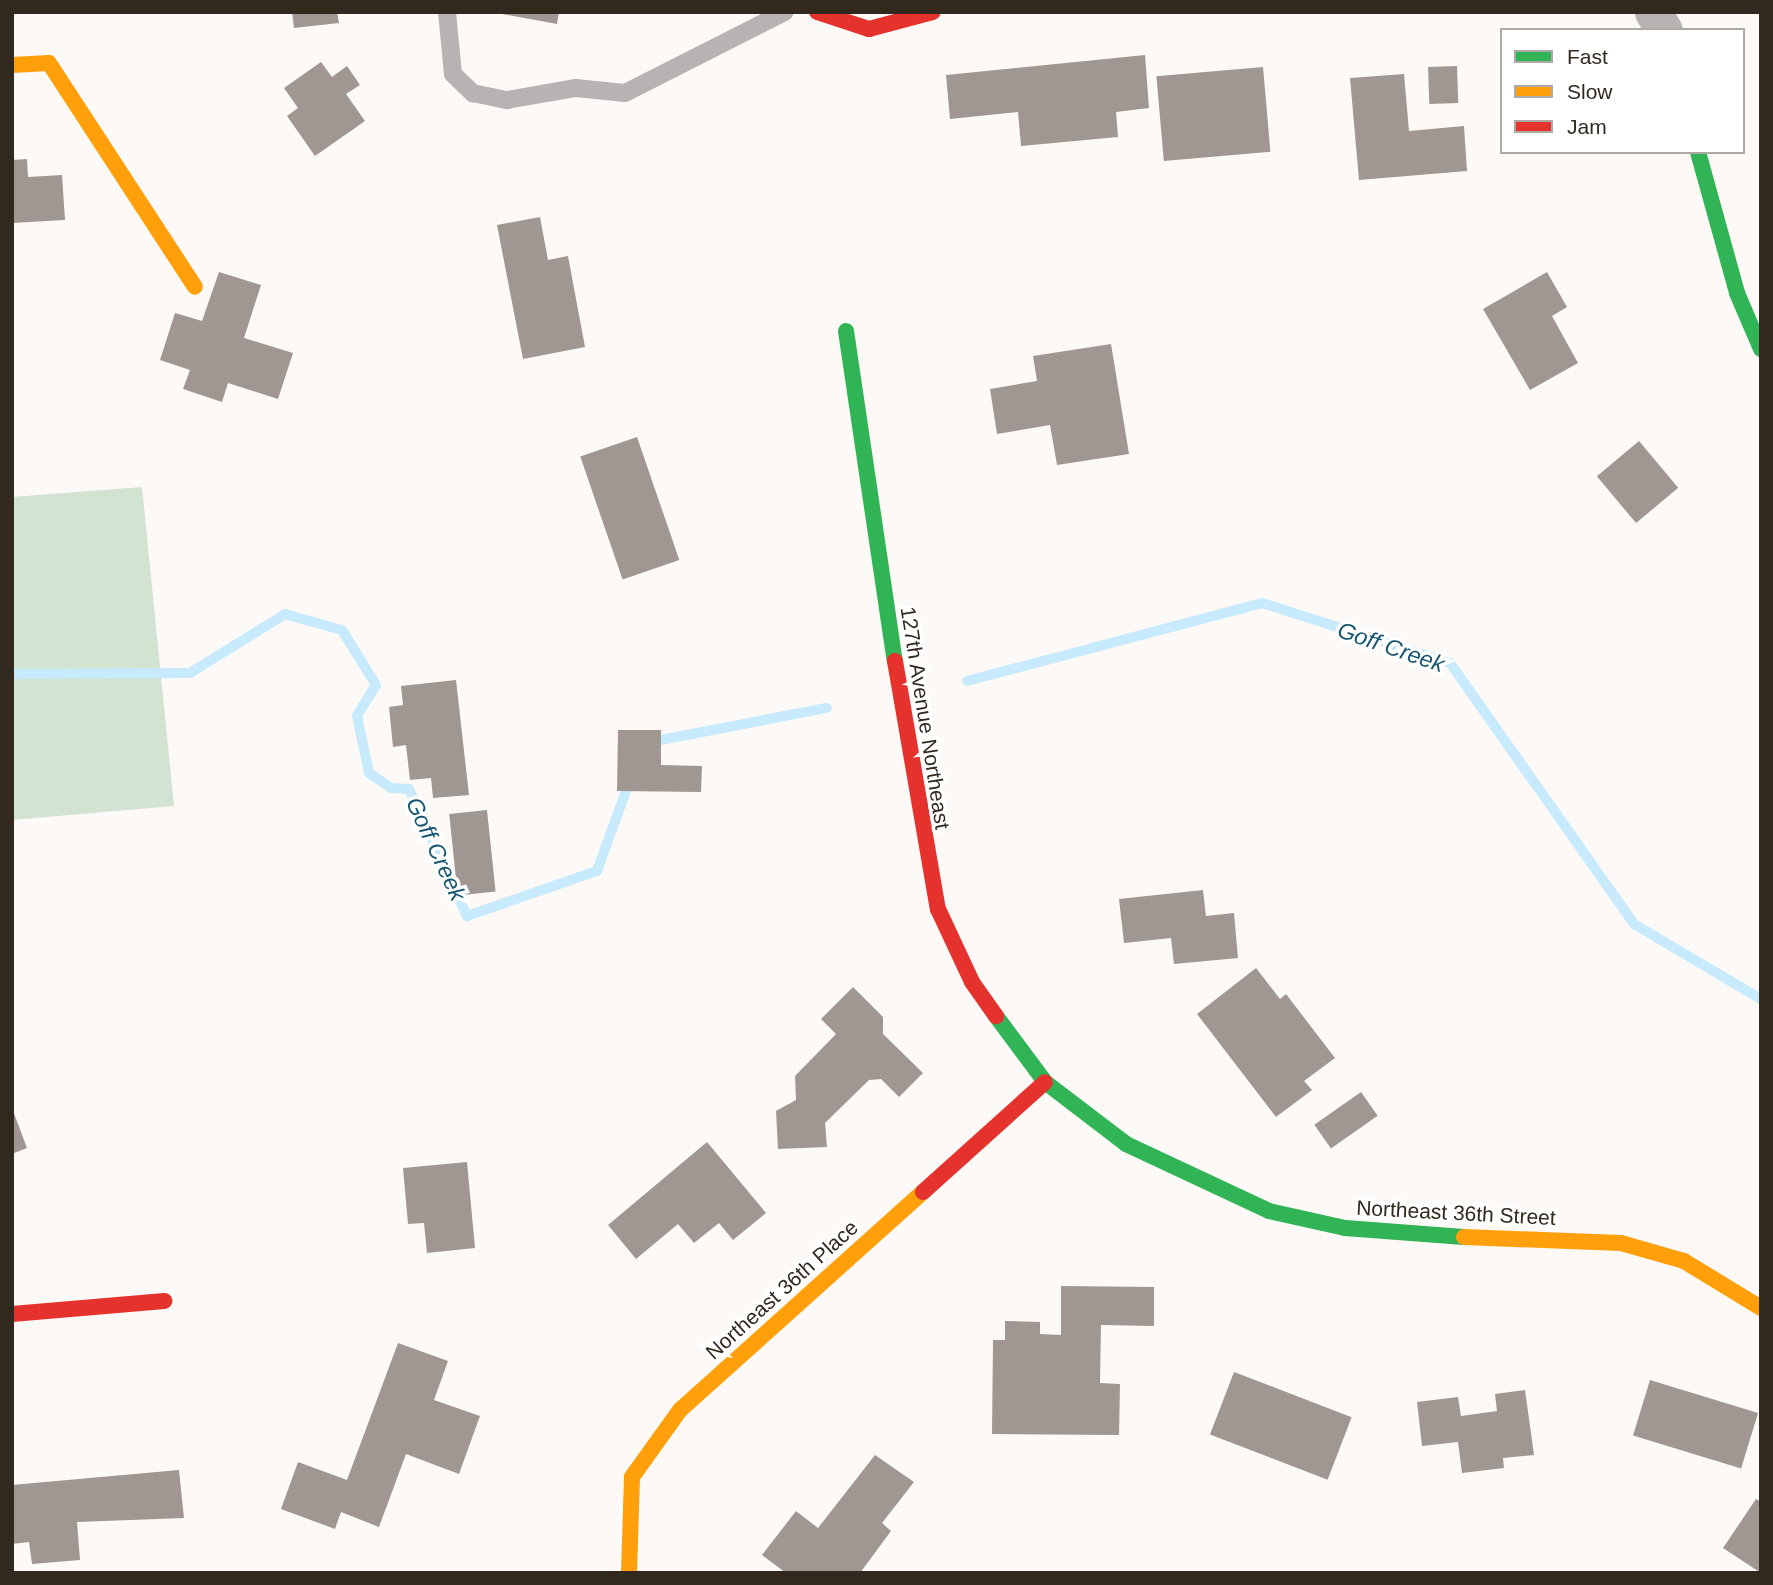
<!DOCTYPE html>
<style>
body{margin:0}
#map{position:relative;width:1773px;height:1585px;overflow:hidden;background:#fcf9f6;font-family:Arial,sans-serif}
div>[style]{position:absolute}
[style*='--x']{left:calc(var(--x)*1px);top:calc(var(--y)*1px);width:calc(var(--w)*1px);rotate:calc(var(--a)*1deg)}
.green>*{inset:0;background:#d2e3d1}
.stream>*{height:10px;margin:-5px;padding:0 5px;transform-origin:5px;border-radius:5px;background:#c7eafc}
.building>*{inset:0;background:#a09792;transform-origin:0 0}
.lane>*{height:18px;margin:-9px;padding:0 9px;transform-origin:9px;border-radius:9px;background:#b8b3b3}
.street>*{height:37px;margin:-18.5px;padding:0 18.5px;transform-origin:18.5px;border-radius:18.5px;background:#b8b3b3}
.fast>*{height:16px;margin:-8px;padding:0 8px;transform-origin:8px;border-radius:8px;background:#30b455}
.slow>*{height:16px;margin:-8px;padding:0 8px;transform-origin:8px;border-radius:8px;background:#ff9f0a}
.jam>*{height:16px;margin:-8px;padding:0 8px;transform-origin:8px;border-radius:8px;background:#e5322d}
span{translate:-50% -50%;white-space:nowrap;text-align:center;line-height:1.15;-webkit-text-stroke:7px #fff;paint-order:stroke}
.street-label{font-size:21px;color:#31291e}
.water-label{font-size:23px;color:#165670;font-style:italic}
.frame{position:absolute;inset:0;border:14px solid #31291e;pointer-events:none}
.legend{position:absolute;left:1500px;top:28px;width:245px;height:126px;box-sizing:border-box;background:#fff;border:2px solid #ada9a5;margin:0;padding:9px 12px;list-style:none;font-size:21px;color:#31291e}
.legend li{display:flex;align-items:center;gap:14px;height:35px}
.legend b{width:35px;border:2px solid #ada9a5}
</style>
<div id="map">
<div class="green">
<div style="clip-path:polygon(142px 487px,174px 806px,12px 820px,12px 497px)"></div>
</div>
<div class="stream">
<div style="--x:12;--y:674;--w:178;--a:-0.3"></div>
<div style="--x:190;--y:673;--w:112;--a:-31.8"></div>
<div style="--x:285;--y:614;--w:59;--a:15.7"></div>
<div style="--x:342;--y:630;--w:65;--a:58.3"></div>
<div style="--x:376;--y:685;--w:36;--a:122"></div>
<div style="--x:357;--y:716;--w:58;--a:78.1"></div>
<div style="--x:369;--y:773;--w:27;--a:34"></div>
<div style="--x:391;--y:788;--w:18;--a:3"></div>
<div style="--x:409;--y:789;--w:140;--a:65.5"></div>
<div style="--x:467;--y:916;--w:138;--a:-19.1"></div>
<div style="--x:597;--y:871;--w:97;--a:-70.1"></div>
<div style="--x:967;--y:681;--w:305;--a:-14.8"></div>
<div style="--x:1262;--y:603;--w:197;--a:17.7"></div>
<div style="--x:1450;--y:663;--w:319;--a:54.8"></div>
<div style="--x:1634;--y:924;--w:147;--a:30.6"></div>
<div style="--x:650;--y:742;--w:180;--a:-10.9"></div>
</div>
<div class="building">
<div style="clip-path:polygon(292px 12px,337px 12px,339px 23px,294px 28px)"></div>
<div style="clip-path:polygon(491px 12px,559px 12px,557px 24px)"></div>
<div style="clip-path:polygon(1145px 55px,1149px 108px,1116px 112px,1118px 137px,1021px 146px,1018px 112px,950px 119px,946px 75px)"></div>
<div style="clip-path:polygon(321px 62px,332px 77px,347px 66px,360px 85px,346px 94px,365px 121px,315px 156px,287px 116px,298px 108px,284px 88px)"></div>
<div style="left:1457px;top:66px;width:37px;height:29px;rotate:88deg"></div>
<div style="left:1263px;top:67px;width:85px;height:107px;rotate:85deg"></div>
<div style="clip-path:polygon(1404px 74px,1409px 131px,1464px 126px,1467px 171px,1359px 180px,1350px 78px)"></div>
<div style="clip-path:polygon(27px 159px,28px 177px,62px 175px,65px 220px,12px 223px,12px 160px)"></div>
<div style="clip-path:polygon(540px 217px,548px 260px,568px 256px,585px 347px,523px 359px,497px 225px)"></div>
<div style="clip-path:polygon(219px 272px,261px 285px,244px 338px,293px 353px,278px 399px,228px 383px,222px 402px,183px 389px,190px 370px,160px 360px,175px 313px,202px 321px)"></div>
<div style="clip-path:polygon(1547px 272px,1567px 307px,1552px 316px,1578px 363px,1530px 390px,1483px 309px)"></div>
<div style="clip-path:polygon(1111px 344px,1129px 454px,1057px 465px,1050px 425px,997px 434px,990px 389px,1037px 381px,1033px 356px)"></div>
<div style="left:637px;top:437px;width:130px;height:60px;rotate:71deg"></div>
<div style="left:1639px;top:441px;width:61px;height:55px;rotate:50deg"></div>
<div style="clip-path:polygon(456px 680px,469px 795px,433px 798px,431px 778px,410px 780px,406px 745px,393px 747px,389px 707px,403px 705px,401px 686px)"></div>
<div style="clip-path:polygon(618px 730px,661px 730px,661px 765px,702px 766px,701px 792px,617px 791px)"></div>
<div style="left:487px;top:810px;width:82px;height:38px;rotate:84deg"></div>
<div style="clip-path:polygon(1203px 890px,1206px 916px,1234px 913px,1238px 958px,1174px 964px,1171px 938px,1124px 943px,1119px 899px)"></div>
<div style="clip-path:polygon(1256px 968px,1280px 999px,1286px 994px,1335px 1058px,1304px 1081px,1312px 1090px,1276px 1117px,1197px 1014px)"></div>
<div style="clip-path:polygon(853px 987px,883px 1017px,883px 1034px,923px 1073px,899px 1097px,881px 1079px,869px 1080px,825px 1123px,827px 1147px,778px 1149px,776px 1111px,796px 1100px,795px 1076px,836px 1034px,821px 1019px)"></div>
<div style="left:1361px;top:1092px;width:29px;height:57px;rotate:55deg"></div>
<div style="clip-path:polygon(12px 1108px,27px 1148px,12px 1154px)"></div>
<div style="clip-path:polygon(707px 1142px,766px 1213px,733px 1240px,719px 1223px,694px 1243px,678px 1224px,636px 1259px,608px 1225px)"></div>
<div style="clip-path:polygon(467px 1162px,475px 1248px,427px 1253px,424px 1223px,408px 1224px,403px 1168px)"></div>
<div style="clip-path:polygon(1061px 1286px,1154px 1287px,1154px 1326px,1101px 1325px,1100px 1383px,1120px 1384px,1119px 1435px,992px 1434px,993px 1340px,1005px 1340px,1005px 1321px,1040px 1322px,1040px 1334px,1061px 1335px)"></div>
<div style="clip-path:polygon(398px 1343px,448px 1361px,434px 1400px,480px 1416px,459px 1474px,406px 1454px,379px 1527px,341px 1512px,335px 1529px,281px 1509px,298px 1462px,347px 1480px)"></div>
<div style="left:1234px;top:1372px;width:126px;height:67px;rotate:21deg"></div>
<div style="left:1650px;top:1380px;width:113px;height:58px;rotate:17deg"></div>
<div style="clip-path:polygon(1525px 1390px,1534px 1455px,1503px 1458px,1504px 1468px,1462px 1473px,1458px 1442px,1422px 1446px,1417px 1402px,1458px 1397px,1461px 1416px,1497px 1411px,1495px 1394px)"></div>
<div style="clip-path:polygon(875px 1455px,914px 1482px,882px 1523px,891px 1531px,860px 1573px,786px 1573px,762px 1555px,796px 1511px,818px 1528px)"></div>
<div style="clip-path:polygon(179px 1470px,184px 1518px,77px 1522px,80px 1560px,32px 1564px,29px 1542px,12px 1544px,12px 1485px)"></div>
<div style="clip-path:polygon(1756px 1499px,1761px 1502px,1761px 1573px,1723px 1548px)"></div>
</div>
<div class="lane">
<div style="--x:447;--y:12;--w:62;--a:84.5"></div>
<div style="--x:453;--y:74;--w:28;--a:44"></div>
<div style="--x:473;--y:93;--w:35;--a:12"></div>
<div style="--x:507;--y:100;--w:70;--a:-9.9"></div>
<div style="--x:576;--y:88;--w:49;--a:5.8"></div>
<div style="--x:625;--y:93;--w:179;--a:-26.9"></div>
</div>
<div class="street">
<div style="--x:1653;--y:12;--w:21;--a:59"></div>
</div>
<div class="fast">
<div style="--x:1698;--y:152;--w:146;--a:74.5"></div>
<div style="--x:1737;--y:293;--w:61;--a:66.8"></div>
<div style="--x:846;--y:331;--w:334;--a:81.6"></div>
<div style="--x:996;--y:1016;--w:82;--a:53.4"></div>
<div style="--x:1045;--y:1082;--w:102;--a:37.4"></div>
<div style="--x:1126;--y:1144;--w:158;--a:25.1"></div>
<div style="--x:1269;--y:1211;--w:78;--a:12.6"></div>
<div style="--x:1345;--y:1228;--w:119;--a:4.3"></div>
</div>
<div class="slow">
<div style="--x:12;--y:65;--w:37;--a:-3"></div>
<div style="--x:49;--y:63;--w:267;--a:56.9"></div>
<div style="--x:1464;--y:1237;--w:157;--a:2.2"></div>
<div style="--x:1621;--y:1243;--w:66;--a:15.9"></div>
<div style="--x:1684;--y:1261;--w:90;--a:31.4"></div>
<div style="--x:629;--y:1573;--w:96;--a:-88.2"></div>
<div style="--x:632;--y:1477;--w:82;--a:-54.4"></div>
<div style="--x:680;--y:1410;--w:326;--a:-41.9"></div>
</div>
<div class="jam">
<div style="--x:817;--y:12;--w:55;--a:18.1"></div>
<div style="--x:869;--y:29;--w:66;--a:-14.9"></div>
<div style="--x:895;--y:661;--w:252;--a:80.2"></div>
<div style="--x:938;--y:909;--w:81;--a:65"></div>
<div style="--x:972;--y:982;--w:42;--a:54.8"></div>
<div style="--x:923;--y:1192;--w:164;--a:-42"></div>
<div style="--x:12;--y:1314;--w:153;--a:-4.9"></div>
</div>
<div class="street-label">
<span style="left:925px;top:718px;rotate:81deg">127th Avenue Northeast</span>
<span style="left:1456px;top:1213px;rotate:3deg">Northeast 36th Street</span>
<span style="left:782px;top:1290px;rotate:-42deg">Northeast 36th Place</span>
</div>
<div class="water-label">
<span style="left:1391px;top:647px;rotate:19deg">Goff Creek</span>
<span style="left:436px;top:849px;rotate:65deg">Goff Creek</span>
</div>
<div class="frame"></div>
<ul class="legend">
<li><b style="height:9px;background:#30b455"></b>Fast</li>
<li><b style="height:9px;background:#ff9f0a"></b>Slow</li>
<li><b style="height:9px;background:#e5322d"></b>Jam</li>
</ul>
</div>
